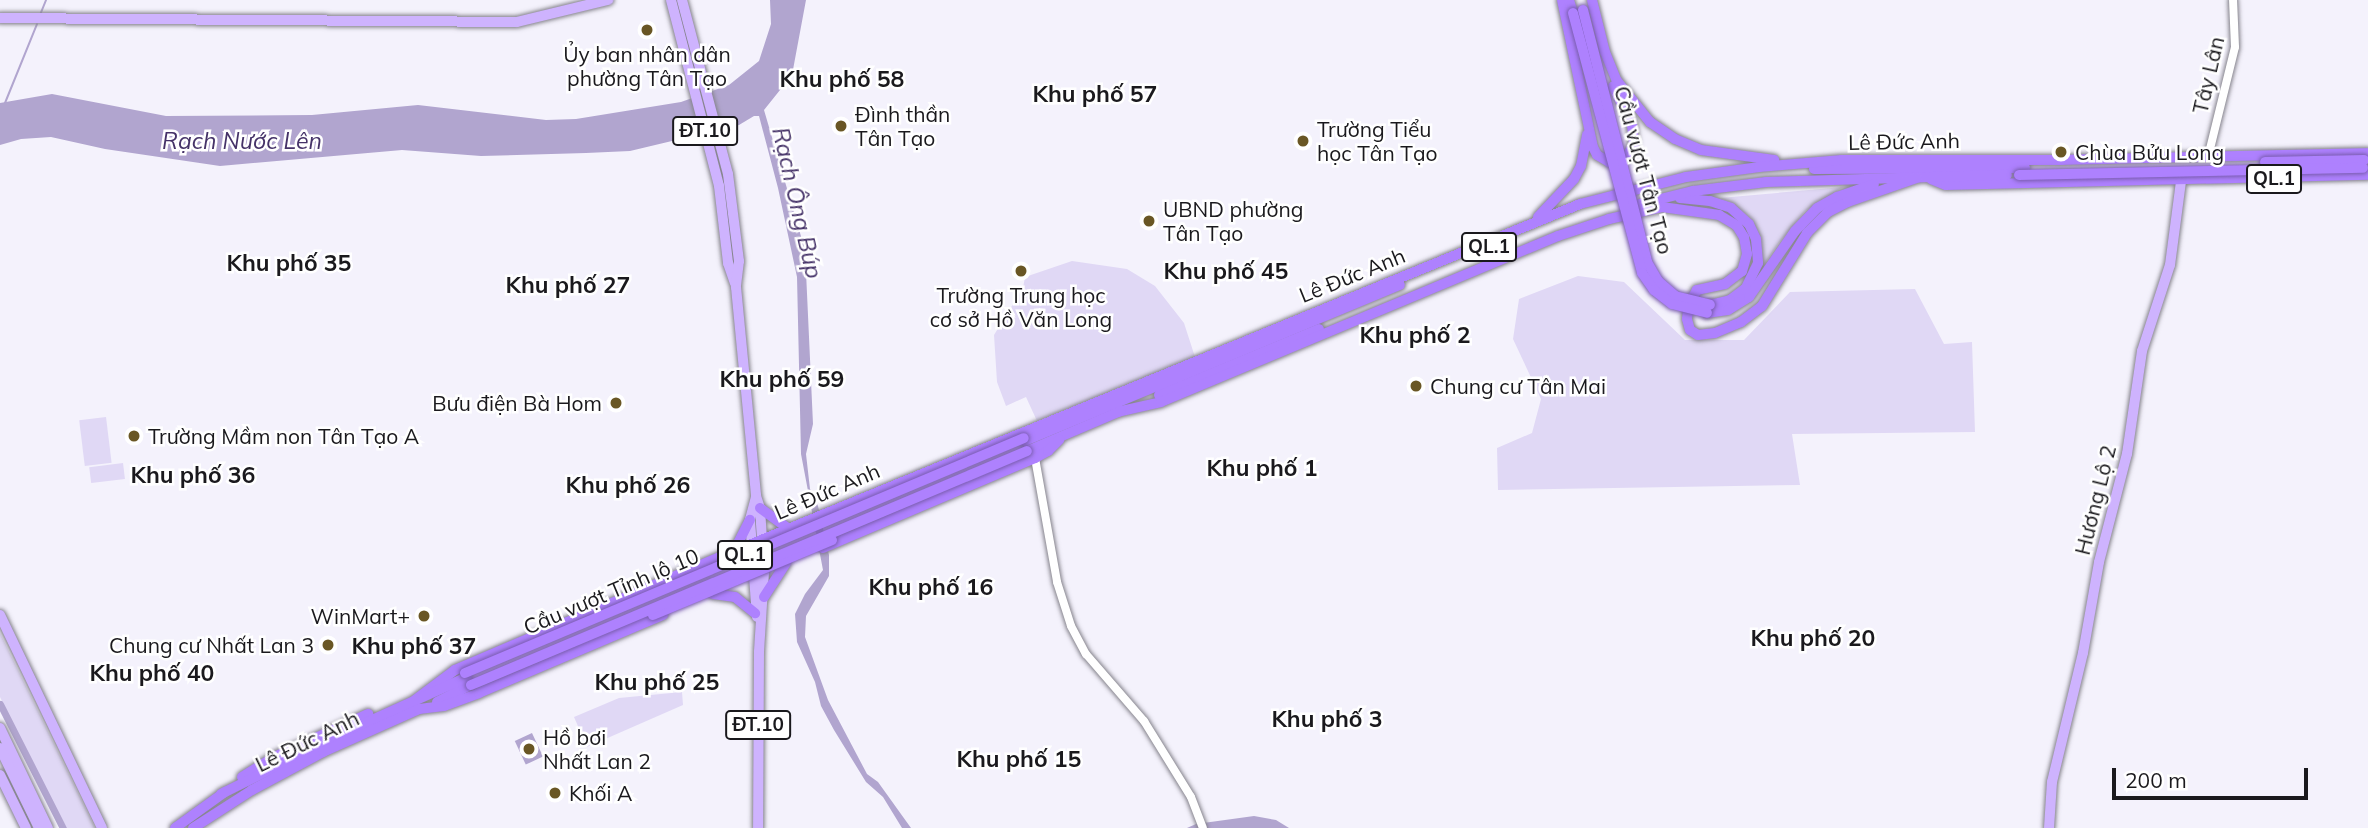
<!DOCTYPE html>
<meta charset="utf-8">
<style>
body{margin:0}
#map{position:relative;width:2368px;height:828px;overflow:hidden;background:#f4f2fc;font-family:Mulish,sans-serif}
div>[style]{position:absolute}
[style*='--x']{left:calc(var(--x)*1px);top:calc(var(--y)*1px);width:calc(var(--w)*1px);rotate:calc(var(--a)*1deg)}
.green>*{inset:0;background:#e0d8f5;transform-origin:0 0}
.water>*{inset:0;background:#b1a5cf;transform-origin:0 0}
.stream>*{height:2px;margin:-1px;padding:0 1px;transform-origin:1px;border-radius:1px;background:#b1a5cf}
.canal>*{height:7px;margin:-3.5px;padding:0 3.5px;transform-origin:3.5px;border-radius:3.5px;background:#b1a5cf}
.roads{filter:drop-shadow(0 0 2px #86848d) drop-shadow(0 0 2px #86848d)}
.minor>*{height:8px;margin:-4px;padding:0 4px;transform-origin:4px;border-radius:4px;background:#fff}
.major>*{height:10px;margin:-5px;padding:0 5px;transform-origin:5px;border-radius:5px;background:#ceb3fe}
.highway>*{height:10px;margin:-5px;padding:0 5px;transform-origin:5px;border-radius:5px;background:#ae81fe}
.bridges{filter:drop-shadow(0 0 2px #7a5daf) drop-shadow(0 0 2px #7a5daf)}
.highway-bridge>*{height:10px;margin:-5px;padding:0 5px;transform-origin:5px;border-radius:5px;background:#ae81fe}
.dots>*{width:19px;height:19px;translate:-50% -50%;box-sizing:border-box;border:4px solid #fff;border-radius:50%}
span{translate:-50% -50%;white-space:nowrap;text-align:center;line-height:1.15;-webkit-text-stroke:5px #fff;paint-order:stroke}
.shield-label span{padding:2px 5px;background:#fff;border:2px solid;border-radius:5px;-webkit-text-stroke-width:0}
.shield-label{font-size:19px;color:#1a191d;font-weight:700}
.poi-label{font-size:21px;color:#1a191d}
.left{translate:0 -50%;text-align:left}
.right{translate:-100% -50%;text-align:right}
.street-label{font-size:21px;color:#1a191d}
.neighbourhood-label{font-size:23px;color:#1a191d;font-weight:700}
.water-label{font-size:23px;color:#453268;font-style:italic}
.scale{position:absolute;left:2112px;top:768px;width:196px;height:32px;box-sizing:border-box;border:4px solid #1a191d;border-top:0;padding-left:9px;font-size:21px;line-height:24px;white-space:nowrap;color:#1a191d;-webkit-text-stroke:5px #fff;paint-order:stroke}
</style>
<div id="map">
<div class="green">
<div style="clip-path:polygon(1843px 187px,1805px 211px,1778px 244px,1750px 286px,1758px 233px,1751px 218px,1731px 202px,1720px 198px)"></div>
<div style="clip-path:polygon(1072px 261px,1127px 269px,1155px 286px,1184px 323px,1195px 357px,1037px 421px,1026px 397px,1006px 406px,997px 382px,994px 335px,1023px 288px,1025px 277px)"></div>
<div style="clip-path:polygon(1578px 276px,1624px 282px,1685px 340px,1744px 340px,1790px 292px,1915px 289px,1944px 344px,1972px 342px,1975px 432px,1792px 434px,1800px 485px,1498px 490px,1497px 448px,1532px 433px,1541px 399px,1513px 339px,1519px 299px)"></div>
<div style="left:106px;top:417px;width:46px;height:27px;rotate:83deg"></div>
<div style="left:123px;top:463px;width:16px;height:34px;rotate:83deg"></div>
<div style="clip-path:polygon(0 633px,95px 828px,67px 828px,38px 776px,0 697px)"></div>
<div style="clip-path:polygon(682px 692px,683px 705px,587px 747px,574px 717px,619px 698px)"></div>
</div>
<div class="water">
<div style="clip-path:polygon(770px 0,806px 0,792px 75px,764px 110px,805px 250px,813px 424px,806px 454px,810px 489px,818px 506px,829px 555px,829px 576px,806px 616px,805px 637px,828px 700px,867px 774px,878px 782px,911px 828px,902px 828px,883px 797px,866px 782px,834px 730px,821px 706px,815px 682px,797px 642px,795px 614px,805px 594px,823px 570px,801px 454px,797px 277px,778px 188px,759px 116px,754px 116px,739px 125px,630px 151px,586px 153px,481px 156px,402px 150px,220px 166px,105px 149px,51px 137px,21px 139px,0 145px,0 103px,52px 94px,166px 116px,312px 115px,418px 105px,546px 120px,576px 119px,681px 102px,729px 85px,759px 61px,771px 24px)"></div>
<div style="left:532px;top:733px;width:26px;height:19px;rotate:65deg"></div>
<div style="clip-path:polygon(1254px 816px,1276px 820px,1289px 828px,1187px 828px,1196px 824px)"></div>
</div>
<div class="stream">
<div style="--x:40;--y:15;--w:16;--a:-68"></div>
<div style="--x:5;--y:103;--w:85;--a:-67.9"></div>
</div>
<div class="canal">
<div style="--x:0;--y:704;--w:139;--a:63.1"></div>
</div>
<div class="roads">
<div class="minor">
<div style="--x:2208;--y:157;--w:113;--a:-76.2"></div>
<div style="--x:2235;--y:47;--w:47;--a:-92.4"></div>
<div style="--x:1035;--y:458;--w:126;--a:79.9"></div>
<div style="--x:1057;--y:582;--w:46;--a:72.3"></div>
<div style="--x:1071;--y:626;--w:32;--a:62"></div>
<div style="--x:1086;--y:654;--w:89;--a:49.1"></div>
<div style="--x:1144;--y:721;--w:89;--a:58.3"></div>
<div style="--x:1191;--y:797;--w:33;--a:69"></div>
</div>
<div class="major">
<div style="--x:671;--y:0;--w:192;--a:75.5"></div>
<div style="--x:719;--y:186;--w:78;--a:83.3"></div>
<div style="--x:728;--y:263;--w:21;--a:71"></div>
<div style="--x:682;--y:0;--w:180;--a:75.2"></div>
<div style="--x:728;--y:174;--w:88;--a:82.8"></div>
<div style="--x:739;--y:261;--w:26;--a:97"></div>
<div style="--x:736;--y:287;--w:210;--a:84.5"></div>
<div style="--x:756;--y:496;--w:13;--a:72"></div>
<div style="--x:760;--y:508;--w:64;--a:86.4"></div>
<div style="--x:764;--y:572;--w:80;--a:93.6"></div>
<div style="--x:759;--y:652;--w:176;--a:90.3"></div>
<div style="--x:0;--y:18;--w:517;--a:0.44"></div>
<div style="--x:517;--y:22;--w:94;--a:-13.6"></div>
<div style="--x:756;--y:497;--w:24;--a:105"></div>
<div style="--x:750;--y:520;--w:97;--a:85.9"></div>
<div style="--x:0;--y:615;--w:236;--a:64.4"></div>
<div style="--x:0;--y:728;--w:111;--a:64.4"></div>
<div style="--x:0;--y:748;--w:89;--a:64"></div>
<div style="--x:0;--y:775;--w:59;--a:63.9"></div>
<div style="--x:2049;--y:828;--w:46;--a:-86.3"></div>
<div style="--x:2052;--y:782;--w:133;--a:-76.5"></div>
<div style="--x:2083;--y:653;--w:92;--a:-80"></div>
<div style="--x:2099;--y:562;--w:112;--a:-75.5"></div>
<div style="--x:2127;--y:454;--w:104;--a:-81.7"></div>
<div style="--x:2142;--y:351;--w:90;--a:-72"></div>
<div style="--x:2170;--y:265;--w:84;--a:-82.5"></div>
</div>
<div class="highway">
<div style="--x:1562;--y:0;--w:150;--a:78.1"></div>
<div style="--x:1593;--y:147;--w:9;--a:63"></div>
<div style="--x:1597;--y:155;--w:14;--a:30"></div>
<div style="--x:1609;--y:162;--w:17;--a:-13"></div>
<div style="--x:1626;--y:158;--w:16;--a:-60"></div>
<div style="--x:1634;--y:144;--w:19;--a:-96"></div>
<div style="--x:1632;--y:125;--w:43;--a:-116"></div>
<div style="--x:1569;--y:0;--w:14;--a:73"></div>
<div style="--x:1592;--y:0;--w:54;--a:76"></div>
<div style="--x:1605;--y:52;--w:31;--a:68"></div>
<div style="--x:1617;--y:81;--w:53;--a:51.2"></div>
<div style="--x:1650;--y:122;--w:30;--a:34"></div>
<div style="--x:1675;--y:139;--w:28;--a:23"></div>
<div style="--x:1701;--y:150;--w:74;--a:7.8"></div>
<div style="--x:1814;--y:169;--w:211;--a:-0.3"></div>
<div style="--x:1931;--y:179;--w:16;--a:22"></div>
<div style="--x:1946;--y:185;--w:422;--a:-1.4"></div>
<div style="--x:1680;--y:198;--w:30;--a:6"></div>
<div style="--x:1710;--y:201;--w:22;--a:18"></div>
<div style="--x:1731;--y:208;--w:24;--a:42"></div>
<div style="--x:1749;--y:224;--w:17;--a:65"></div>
<div style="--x:1756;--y:239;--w:24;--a:85"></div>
<div style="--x:1758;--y:263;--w:28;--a:116"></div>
<div style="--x:1746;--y:288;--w:20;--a:143"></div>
<div style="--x:1730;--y:300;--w:21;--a:166"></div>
<div style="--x:1640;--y:204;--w:55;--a:-13.8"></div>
<div style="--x:1693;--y:191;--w:74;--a:-7"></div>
<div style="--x:1766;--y:182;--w:241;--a:-1.7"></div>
<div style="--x:1538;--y:217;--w:52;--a:-46.5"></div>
<div style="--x:1574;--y:179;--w:15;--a:-62"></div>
<div style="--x:1581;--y:166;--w:32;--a:-79"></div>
<div style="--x:1707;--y:313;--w:21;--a:-8"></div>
<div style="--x:1728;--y:310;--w:25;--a:-32"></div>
<div style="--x:1749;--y:297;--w:80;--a:-55.1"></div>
<div style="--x:1795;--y:231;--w:32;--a:-46"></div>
<div style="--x:1817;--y:208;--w:23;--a:-29"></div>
<div style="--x:1837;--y:197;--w:39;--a:-19"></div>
<div style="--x:1159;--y:395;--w:173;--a:-22.4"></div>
<div style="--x:1117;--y:412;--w:45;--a:-12.8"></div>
<div style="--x:1161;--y:402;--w:430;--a:-22.7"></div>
<div style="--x:1558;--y:236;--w:54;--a:-18.4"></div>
<div style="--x:1609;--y:219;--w:54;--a:-12.8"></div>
<div style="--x:1662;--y:207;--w:58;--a:8"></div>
<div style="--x:1719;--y:215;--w:21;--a:31"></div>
<div style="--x:1737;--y:226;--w:13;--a:58"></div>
<div style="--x:1744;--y:237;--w:17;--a:80"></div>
<div style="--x:1747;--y:254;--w:18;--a:106"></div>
<div style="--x:1742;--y:271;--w:21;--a:143"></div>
<div style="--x:1725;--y:284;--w:29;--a:168"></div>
<div style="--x:1697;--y:290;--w:16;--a:120"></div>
<div style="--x:1689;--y:304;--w:15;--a:98"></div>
<div style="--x:1687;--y:319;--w:11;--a:75"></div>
<div style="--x:1690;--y:330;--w:9;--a:32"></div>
<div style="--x:1698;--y:335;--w:17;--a:-7"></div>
<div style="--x:1715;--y:333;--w:28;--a:-23"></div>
<div style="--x:1741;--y:322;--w:26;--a:-37"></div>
<div style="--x:1762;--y:306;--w:86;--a:-58.3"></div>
<div style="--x:1807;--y:233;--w:30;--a:-45"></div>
<div style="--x:1828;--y:212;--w:22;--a:-27"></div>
<div style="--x:1848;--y:202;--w:73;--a:-19.2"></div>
<div style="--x:1025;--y:441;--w:406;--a:-22.6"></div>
<div style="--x:1027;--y:451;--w:102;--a:-23.1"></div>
<div style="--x:760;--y:508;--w:36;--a:36"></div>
<div style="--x:789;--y:529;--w:3;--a:90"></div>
<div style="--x:823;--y:548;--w:230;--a:-23"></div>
<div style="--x:1035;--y:458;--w:15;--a:-28"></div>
<div style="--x:1048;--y:451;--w:16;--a:-45"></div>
<div style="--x:734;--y:551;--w:35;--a:-63"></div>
<div style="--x:713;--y:594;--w:22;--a:8"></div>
<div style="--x:735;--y:597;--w:26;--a:39"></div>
<div style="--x:764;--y:597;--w:40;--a:-57.1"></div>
<div style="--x:415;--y:700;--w:50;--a:-36.9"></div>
<div style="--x:455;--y:670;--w:301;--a:-23.1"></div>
<div style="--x:732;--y:552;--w:917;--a:-22.31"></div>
<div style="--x:1580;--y:204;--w:109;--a:-14.3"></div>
<div style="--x:1686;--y:177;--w:74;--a:-7.8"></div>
<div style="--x:1759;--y:167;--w:83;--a:-4.8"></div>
<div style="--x:1842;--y:160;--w:220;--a:0"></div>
<div style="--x:2062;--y:160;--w:306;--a:-1.3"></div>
<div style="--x:437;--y:702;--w:38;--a:-27"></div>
<div style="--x:242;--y:777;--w:36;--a:-32"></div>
<div style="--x:272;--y:758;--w:106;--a:-24.6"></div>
<div style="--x:221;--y:794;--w:146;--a:-26.4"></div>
<div style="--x:352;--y:729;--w:126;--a:-24.3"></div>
<div style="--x:175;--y:828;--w:62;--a:-35.8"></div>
<div style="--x:193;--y:828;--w:70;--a:-32.8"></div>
<div style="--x:252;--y:790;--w:81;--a:-28.2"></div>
<div style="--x:323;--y:752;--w:105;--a:-24.1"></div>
<div style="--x:419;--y:709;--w:25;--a:-7"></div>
<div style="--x:444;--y:706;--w:37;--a:-20"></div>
<div style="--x:479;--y:693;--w:200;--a:-23"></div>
</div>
</div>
<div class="bridges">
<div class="highway-bridge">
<div style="--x:1583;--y:10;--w:260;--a:75.7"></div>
<div style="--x:1647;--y:262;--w:22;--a:60"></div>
<div style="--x:1658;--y:281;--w:23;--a:41"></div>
<div style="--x:1675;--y:296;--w:36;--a:14"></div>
<div style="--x:1573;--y:13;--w:269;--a:75.1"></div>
<div style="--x:1642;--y:273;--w:21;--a:55"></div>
<div style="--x:1654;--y:290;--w:23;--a:38"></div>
<div style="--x:1672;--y:304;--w:36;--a:14"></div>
<div style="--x:2265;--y:162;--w:99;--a:-1.2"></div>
<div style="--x:2019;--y:175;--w:344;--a:-1.2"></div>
<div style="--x:653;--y:615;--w:194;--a:-22.7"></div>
<div style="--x:465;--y:673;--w:606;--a:-22.8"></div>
<div style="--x:471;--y:685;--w:603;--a:-22.82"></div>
</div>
</div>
<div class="dots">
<div style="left:647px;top:30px;background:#695624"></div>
<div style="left:841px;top:126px;background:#695624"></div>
<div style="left:1303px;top:141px;background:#695624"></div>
<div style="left:2061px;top:152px;background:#695624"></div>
<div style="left:1149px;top:221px;background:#695624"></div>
<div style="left:1021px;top:271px;background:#695624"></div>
<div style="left:1416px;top:386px;background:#695624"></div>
<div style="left:616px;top:403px;background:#695624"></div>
<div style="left:134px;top:436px;background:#695624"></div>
<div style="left:424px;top:616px;background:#695624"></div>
<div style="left:328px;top:645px;background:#695624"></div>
<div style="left:529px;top:749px;background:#695624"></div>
<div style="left:555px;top:793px;background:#695624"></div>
</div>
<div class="shield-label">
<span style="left:705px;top:131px">ĐT.10</span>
<span style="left:2274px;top:179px">QL.1</span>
<span style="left:1489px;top:247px">QL.1</span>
<span style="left:745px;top:555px">QL.1</span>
<span style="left:758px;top:725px">ĐT.10</span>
</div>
<div class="poi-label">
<span style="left:647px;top:66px">Ủy ban nhân dân<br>phường Tân Tạo</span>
<span class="left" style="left:855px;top:126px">Đình thần<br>Tân Tạo</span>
<span class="left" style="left:1317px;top:141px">Trường Tiểu<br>học Tân Tạo</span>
<span class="left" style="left:2075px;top:152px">Chùa Bửu Long</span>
<span class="left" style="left:1163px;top:221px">UBND phường<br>Tân Tạo</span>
<span style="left:1021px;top:307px">Trường Trung học<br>cơ sở Hồ Văn Long</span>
<span class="left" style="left:1430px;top:386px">Chung cư Tân Mai</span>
<span class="right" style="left:602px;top:403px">Bưu điện Bà Hom</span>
<span class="left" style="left:148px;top:436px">Trường Mầm non Tân Tạo A</span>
<span class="right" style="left:410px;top:616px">WinMart+</span>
<span class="right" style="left:314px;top:645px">Chung cư Nhất Lan 3</span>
<span class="left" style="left:543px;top:749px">Hồ bơi<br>Nhất Lan 2</span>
<span class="left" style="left:569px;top:793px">Khối A</span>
</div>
<div class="street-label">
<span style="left:2208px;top:75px;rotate:-77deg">Tây Lân</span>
<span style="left:1904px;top:141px;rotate:-1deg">Lê Đức Anh</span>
<span style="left:1644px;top:170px;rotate:75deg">Cầu vượt Tân Tạo</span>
<span style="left:1352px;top:275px;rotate:-22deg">Lê Đức Anh</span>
<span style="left:827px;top:491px;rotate:-23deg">Lê Đức Anh</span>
<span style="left:2095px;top:500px;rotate:-76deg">Hương Lộ 2</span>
<span style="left:611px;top:591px;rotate:-23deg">Cầu vượt Tỉnh lộ 10</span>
<span style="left:307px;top:741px;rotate:-26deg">Lê Đức Anh</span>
</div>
<div class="neighbourhood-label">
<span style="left:842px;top:79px">Khu phố 58</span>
<span style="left:1095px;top:94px">Khu phố 57</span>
<span style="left:289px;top:263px">Khu phố 35</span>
<span style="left:1226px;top:271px">Khu phố 45</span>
<span style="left:568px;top:285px">Khu phố 27</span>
<span style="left:1415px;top:335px">Khu phố 2</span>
<span style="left:782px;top:379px">Khu phố 59</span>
<span style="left:1262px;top:468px">Khu phố 1</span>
<span style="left:193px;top:475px">Khu phố 36</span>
<span style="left:628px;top:485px">Khu phố 26</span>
<span style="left:931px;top:587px">Khu phố 16</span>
<span style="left:1813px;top:638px">Khu phố 20</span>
<span style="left:414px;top:646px">Khu phố 37</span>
<span style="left:152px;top:673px">Khu phố 40</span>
<span style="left:657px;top:682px">Khu phố 25</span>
<span style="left:1327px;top:719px">Khu phố 3</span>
<span style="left:1019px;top:759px">Khu phố 15</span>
</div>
<div class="water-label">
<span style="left:242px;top:141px">Rạch Nước Lên</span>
<span style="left:797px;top:203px;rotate:77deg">Rạch Ông Búp</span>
</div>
<div class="scale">200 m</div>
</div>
